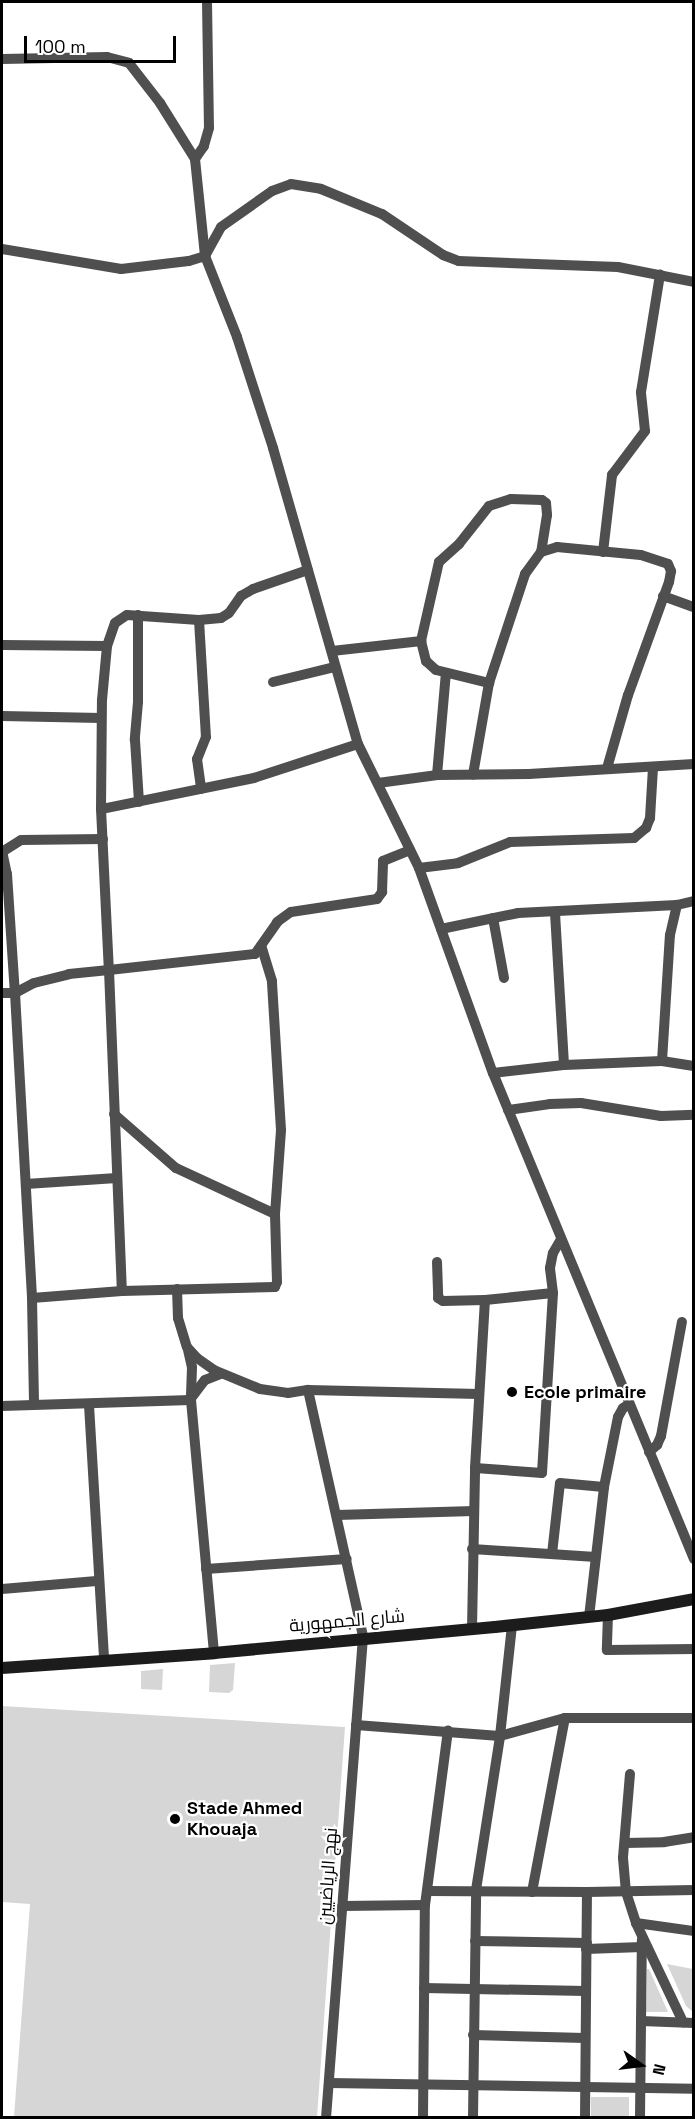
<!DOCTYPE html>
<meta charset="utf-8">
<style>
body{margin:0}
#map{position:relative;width:695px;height:2119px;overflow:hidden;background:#fff;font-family:"Space Grotesk",Cairo,sans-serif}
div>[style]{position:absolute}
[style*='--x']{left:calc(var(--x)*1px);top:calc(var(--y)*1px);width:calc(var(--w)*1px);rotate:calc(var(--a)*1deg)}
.green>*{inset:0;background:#d6d6d6;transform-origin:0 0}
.minor>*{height:10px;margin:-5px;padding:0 5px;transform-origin:5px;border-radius:5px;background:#4f4f4f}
.secondary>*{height:12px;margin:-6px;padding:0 6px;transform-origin:6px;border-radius:6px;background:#1c1c1c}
.dots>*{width:16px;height:16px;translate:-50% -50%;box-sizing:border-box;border:3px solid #fff;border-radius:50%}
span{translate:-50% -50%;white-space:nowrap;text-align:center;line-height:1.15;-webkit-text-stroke:4.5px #fff;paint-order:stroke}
.poi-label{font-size:18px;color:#000;font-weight:700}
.left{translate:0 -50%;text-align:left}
.street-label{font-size:18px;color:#000}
.frame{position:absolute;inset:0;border:3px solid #000;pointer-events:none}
.north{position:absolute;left:611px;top:2035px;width:60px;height:60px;-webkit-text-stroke:4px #fff;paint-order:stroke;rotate:104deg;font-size:16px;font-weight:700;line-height:24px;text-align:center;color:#000}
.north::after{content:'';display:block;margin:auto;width:21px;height:27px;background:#000;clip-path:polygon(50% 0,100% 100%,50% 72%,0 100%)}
.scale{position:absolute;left:24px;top:36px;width:152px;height:27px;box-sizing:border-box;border:3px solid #000;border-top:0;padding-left:8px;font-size:18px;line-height:21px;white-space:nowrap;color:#000;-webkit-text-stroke:4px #fff;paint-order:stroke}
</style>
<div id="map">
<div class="green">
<div style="clip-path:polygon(235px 1663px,233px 1690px,229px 1693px,209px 1692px,210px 1665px)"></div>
<div style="clip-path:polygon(163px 1669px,162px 1690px,141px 1689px,141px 1671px)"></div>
<div style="clip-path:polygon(2px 1706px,345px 1727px,317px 2117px,14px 2117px,30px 1904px,2px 1902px)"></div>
<div style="clip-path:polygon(667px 1964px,693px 1969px,693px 2012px,686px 2006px)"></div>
<div style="clip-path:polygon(647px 1969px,649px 1969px,668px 2012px,646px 2012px)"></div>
<div style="left:591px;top:2097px;width:38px;height:20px"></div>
</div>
<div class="minor">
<div style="--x:207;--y:2;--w:126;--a:89.1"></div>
<div style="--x:209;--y:128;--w:19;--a:106"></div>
<div style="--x:204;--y:146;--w:16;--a:125"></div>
<div style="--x:195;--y:159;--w:98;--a:84.1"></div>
<div style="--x:205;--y:256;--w:87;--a:68.4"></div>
<div style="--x:237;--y:337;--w:117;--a:72"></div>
<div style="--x:273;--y:448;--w:308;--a:74"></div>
<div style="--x:358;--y:744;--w:138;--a:63.8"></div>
<div style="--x:419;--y:868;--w:218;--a:70.2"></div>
<div style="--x:493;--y:1073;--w:526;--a:67.53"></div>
<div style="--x:2;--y:59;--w:105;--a:-1.1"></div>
<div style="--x:107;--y:57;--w:23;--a:15"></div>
<div style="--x:129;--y:63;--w:51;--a:52.2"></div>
<div style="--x:160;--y:103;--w:66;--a:58"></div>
<div style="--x:2;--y:249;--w:121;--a:9.5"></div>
<div style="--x:121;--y:269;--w:68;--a:-6.7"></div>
<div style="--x:189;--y:261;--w:17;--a:-17"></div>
<div style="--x:205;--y:256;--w:33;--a:-61"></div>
<div style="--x:221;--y:227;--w:62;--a:-35.2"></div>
<div style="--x:272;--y:191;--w:20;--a:-20"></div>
<div style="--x:291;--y:184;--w:30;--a:9"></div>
<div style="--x:321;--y:189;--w:66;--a:22.3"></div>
<div style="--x:382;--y:214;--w:73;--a:33.9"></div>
<div style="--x:443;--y:255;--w:17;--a:21"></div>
<div style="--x:459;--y:261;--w:159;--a:2.2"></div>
<div style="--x:618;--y:267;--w:77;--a:11.2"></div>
<div style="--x:603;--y:552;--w:78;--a:-83.3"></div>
<div style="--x:612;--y:475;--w:55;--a:-53.1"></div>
<div style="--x:645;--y:431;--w:39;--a:-96"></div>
<div style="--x:641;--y:392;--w:119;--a:-80.8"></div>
<div style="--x:663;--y:596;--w:33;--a:20"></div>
<div style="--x:138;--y:615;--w:87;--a:90"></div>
<div style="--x:138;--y:702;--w:38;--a:95"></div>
<div style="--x:135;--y:740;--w:62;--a:86.3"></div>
<div style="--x:199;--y:620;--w:117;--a:86.6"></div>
<div style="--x:206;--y:737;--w:24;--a:112"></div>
<div style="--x:197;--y:759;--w:30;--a:82"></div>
<div style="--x:421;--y:641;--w:81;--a:-77.2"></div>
<div style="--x:439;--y:562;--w:27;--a:-42"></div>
<div style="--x:459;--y:544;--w:48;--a:-51.7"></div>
<div style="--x:489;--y:506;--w:23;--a:-18"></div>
<div style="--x:511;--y:499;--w:31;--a:2"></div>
<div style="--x:542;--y:500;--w:5;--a:37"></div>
<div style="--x:546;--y:503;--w:12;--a:85"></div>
<div style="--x:547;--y:515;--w:37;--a:99"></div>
<div style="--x:2;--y:645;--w:105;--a:0.5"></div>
<div style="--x:332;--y:651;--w:90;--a:-6.4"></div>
<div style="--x:421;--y:641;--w:21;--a:76"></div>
<div style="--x:426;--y:661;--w:13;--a:42"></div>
<div style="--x:436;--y:670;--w:55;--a:13.8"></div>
<div style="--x:489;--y:683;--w:93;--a:99.9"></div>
<div style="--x:273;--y:682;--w:64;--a:-13.6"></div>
<div style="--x:489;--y:683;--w:115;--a:-71.7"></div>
<div style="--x:525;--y:574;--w:27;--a:-54"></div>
<div style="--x:541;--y:552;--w:17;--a:-17"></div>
<div style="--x:557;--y:547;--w:84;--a:5.4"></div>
<div style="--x:641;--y:555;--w:28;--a:18"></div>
<div style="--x:668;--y:564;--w:8;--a:67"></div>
<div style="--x:671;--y:571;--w:11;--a:100"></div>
<div style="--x:669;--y:582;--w:120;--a:109.9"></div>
<div style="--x:628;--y:695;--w:76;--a:106"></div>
<div style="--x:2;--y:716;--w:99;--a:1.2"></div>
<div style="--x:358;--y:744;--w:109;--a:161.9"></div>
<div style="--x:254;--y:778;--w:156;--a:168.5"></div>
<div style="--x:101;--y:809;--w:161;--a:87.2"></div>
<div style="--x:109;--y:970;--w:147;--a:-6.3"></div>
<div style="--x:255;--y:954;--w:39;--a:-55"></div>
<div style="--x:277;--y:922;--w:17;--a:-36"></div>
<div style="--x:291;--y:912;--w:87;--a:-8.6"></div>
<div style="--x:377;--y:899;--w:9;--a:-54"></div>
<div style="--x:382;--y:892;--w:31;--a:-88"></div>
<div style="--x:383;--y:861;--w:29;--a:-22"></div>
<div style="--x:437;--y:775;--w:102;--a:-85"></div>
<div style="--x:378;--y:783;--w:60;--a:-7.7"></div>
<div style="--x:437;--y:775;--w:92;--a:-0.6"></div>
<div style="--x:529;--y:774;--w:165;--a:-3.5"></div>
<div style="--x:101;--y:809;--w:109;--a:-89.5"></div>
<div style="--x:102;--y:700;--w:54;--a:-84.7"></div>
<div style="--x:107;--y:646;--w:24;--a:-71"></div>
<div style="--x:115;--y:623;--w:14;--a:-34"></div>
<div style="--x:127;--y:615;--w:72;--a:4"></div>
<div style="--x:199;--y:620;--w:22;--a:-5"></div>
<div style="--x:221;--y:618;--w:9;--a:-32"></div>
<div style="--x:229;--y:613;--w:21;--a:-55"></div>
<div style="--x:241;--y:596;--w:14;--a:-30"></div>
<div style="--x:253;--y:589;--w:58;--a:-19.1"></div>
<div style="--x:2;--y:851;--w:24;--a:78"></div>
<div style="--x:7;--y:874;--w:119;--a:86.2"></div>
<div style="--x:15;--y:993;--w:305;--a:86.8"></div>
<div style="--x:32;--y:1298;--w:105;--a:88.9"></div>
<div style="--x:2;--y:852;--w:22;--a:-32"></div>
<div style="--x:21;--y:840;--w:82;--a:-0.7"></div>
<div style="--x:419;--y:868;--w:39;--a:-7"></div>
<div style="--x:458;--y:863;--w:56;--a:-22"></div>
<div style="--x:510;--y:842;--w:124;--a:-1.8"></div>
<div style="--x:634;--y:838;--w:16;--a:-40"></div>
<div style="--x:646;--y:828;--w:11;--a:-68"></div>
<div style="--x:650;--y:818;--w:50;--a:-86.6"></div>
<div style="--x:555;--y:913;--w:152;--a:86.6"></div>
<div style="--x:493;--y:918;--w:61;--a:79.6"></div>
<div style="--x:441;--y:929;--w:79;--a:-11.7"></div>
<div style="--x:518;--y:913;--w:159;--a:-2.9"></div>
<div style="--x:677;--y:905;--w:17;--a:-13"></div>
<div style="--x:2;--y:993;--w:13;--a:0"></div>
<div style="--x:15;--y:993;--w:21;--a:-28"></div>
<div style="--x:34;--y:983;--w:36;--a:-14"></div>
<div style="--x:69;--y:974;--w:40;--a:-5.7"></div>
<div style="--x:109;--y:970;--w:321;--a:87.7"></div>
<div style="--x:662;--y:1061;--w:126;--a:-86.4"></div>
<div style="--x:670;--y:935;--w:31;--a:-77"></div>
<div style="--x:493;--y:1073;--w:71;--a:-6.4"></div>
<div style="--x:564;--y:1065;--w:98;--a:-2.3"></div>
<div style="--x:662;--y:1061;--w:32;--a:9"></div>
<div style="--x:508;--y:1110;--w:42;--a:-8.1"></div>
<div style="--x:550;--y:1104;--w:31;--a:-2"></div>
<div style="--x:581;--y:1103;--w:81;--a:9.2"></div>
<div style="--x:661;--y:1116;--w:33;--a:-2"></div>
<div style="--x:114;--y:1114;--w:82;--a:41.1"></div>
<div style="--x:176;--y:1168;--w:109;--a:24.9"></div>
<div style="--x:26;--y:1184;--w:91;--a:-3.8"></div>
<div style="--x:437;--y:1262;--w:36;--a:88"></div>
<div style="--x:438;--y:1298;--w:6;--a:31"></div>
<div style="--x:443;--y:1301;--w:42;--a:-1.4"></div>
<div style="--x:177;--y:1289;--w:29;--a:88"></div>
<div style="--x:178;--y:1318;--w:30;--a:73"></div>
<div style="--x:187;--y:1347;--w:15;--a:48"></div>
<div style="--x:197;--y:1358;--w:21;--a:35"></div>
<div style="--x:214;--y:1370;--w:50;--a:22.4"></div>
<div style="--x:260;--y:1389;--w:28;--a:8"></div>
<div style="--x:288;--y:1393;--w:20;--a:-9"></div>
<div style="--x:308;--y:1390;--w:171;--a:1.3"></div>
<div style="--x:553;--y:1293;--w:25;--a:-97"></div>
<div style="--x:550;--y:1268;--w:15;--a:-79"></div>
<div style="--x:553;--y:1253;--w:14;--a:-60"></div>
<div style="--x:32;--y:1298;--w:90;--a:-4.4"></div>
<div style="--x:122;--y:1291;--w:153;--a:-1.5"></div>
<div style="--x:275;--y:1287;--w:5;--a:-68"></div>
<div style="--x:277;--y:1282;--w:68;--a:-91.7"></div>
<div style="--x:275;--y:1214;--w:84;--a:-85.9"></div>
<div style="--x:281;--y:1130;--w:149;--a:-93.5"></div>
<div style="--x:272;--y:981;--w:37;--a:-107"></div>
<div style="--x:188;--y:1350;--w:17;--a:77"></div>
<div style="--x:192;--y:1367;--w:33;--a:92"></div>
<div style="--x:308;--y:1390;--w:253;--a:77.4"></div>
<div style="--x:363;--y:1637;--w:482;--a:94.4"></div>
<div style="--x:192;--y:1397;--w:21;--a:-53"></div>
<div style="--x:205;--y:1380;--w:17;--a:-21"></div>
<div style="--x:89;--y:1405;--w:255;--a:86.6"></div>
<div style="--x:2;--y:1406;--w:189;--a:-1.8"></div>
<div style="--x:191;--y:1400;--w:254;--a:84.8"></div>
<div style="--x:649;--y:1452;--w:11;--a:-41"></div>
<div style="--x:657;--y:1445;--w:10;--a:-66"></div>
<div style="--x:661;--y:1436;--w:116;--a:-79.6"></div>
<div style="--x:337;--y:1515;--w:137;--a:-1.7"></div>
<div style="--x:472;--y:1549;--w:124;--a:3.7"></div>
<div style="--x:552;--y:1554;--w:71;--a:-83.6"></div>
<div style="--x:560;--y:1483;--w:44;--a:5.2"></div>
<div style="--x:206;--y:1569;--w:141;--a:-4.1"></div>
<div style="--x:2;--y:1589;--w:95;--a:-4.8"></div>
<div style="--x:608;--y:1615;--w:35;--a:92"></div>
<div style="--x:607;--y:1650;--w:87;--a:-0.7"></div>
<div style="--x:589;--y:1617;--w:131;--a:-83.4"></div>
<div style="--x:604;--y:1487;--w:71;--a:-78.7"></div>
<div style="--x:618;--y:1417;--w:10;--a:-61"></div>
<div style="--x:623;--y:1408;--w:6;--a:-31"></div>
<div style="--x:472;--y:1629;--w:161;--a:-88.9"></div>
<div style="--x:475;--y:1468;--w:168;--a:-86.6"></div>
<div style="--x:485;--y:1300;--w:68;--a:-5.9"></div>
<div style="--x:553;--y:1293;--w:180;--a:93.5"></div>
<div style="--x:542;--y:1473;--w:67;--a:-175.7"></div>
<div style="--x:356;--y:1725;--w:144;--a:4.4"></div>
<div style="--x:500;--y:1736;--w:67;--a:-15.5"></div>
<div style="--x:565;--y:1718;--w:129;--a:0"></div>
<div style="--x:630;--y:1774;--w:84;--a:94.8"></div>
<div style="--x:623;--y:1858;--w:34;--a:85"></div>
<div style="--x:626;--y:1892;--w:33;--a:72"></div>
<div style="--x:636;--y:1923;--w:110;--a:64.6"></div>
<div style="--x:625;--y:1843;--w:39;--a:-1"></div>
<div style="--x:664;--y:1842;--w:30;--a:-9"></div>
<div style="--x:427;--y:1891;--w:160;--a:0.4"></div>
<div style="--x:587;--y:1892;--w:107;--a:-1.1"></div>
<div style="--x:532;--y:1892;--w:177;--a:-79.3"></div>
<div style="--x:342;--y:1906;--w:83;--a:-0.7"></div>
<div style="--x:636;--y:1923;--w:59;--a:7.9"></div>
<div style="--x:475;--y:1941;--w:112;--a:1"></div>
<div style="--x:586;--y:1949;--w:56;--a:-2"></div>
<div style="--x:424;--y:1988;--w:162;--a:1.1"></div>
<div style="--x:641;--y:2021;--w:53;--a:2.2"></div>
<div style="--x:473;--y:2035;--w:112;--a:1.5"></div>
<div style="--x:329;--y:2083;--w:365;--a:0.9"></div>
<div style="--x:423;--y:2118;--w:213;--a:-89.5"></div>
<div style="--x:425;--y:1905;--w:176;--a:-82.5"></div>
<div style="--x:473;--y:2118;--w:228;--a:-89.2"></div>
<div style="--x:476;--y:1890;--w:156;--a:-81.1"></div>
<div style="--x:500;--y:1736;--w:112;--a:-83.8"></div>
<div style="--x:585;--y:2118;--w:226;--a:-89.5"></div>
<div style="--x:640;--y:2118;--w:178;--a:-89.4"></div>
</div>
<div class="secondary">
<div style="--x:2;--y:1668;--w:213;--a:-4"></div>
<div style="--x:214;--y:1653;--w:282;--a:-5.3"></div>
<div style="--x:495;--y:1627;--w:114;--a:-6.1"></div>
<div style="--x:608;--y:1615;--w:87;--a:-10.5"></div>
</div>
<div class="dots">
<div style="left:512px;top:1392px;background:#000"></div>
<div style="left:175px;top:1819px;background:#000"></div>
</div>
<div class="poi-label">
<span class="left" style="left:524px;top:1392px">Ecole primaire</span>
<span class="left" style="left:187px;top:1819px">Stade Ahmed<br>Khouaja</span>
</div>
<div class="street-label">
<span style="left:347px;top:1621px;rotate:-5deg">شارع الجمهورية</span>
<span style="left:328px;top:1876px;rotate:-86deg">نهج الرياضيين</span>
</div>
<div class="frame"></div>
<div class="north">N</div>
<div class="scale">100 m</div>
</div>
